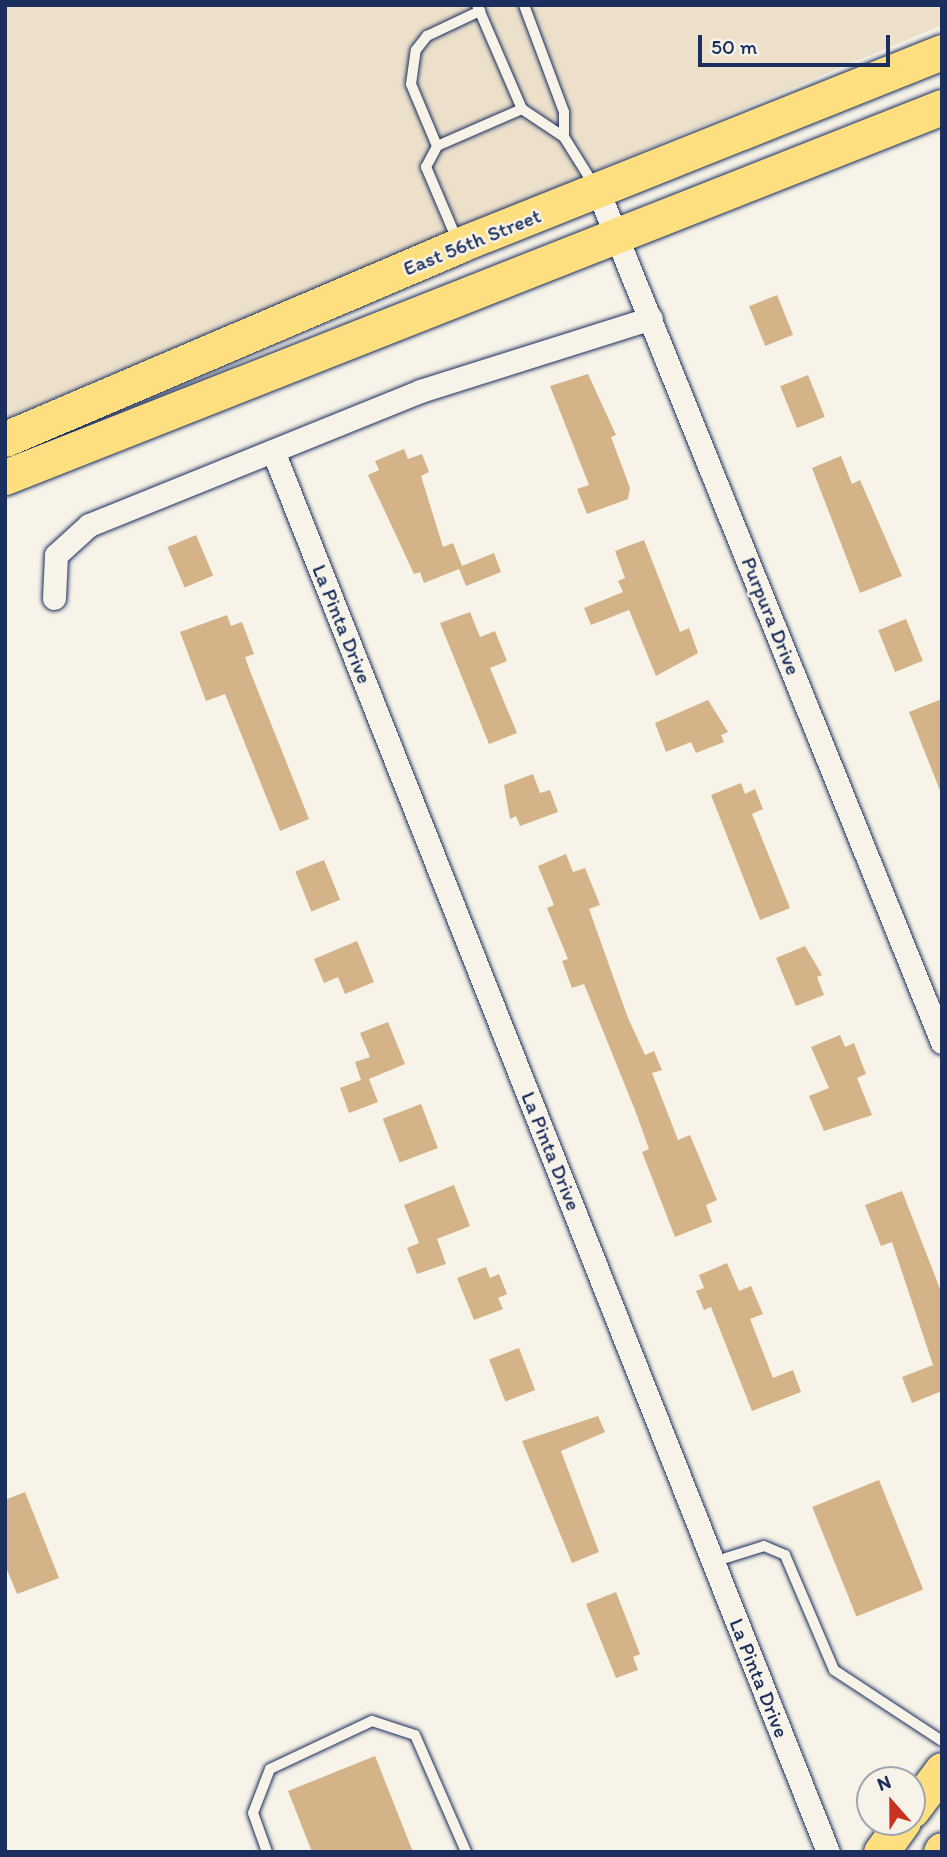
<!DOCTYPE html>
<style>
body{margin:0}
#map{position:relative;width:947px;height:1857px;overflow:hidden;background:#f7f3e8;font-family:Itim,sans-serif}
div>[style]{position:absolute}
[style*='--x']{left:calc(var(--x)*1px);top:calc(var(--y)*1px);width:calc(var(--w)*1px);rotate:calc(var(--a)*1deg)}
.built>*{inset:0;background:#ece0cb}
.building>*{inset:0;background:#d3b387;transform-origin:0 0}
.roads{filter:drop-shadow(0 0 2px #1b2f5e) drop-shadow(0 0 2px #1b2f5e)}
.lane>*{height:10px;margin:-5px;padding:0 5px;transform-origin:5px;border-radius:5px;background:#f7f3e8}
.street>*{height:23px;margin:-11.5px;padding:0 11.5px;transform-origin:11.5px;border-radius:11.5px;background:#f7f3e8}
.primary>*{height:35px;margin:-17.5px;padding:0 17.5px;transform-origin:17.5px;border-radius:17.5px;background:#fedf80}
span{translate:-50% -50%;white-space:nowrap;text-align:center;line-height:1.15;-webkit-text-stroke:5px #f7f3e8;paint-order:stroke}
.street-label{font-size:21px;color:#1b2f5e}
.frame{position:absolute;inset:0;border:7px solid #1b2f5e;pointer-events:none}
.north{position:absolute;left:856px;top:1766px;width:70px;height:70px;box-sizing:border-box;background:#f7f3e8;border:2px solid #9fa5b1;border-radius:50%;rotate:339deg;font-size:19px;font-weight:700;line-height:28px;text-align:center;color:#1b2f5e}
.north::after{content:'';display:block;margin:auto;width:24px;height:32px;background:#c8321e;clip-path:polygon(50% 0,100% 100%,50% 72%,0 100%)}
.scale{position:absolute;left:698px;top:35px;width:192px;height:32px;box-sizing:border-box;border:4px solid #1b2f5e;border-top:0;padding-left:9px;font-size:21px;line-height:24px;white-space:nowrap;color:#1b2f5e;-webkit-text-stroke:5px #f7f3e8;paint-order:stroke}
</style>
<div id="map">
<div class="built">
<div style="clip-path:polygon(5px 5px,942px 5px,942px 25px,5px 419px)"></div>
</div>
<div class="building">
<div style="left:777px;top:295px;width:43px;height:30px;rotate:68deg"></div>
<div style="clip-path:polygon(588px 374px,616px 435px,611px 437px,630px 488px,628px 499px,587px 514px,577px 489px,589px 485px,550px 386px)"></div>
<div style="left:808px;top:375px;width:45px;height:30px;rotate:68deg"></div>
<div style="clip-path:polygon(404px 449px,408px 459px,422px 454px,429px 472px,421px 476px,443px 547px,453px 543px,462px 566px,494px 553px,501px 572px,466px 586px,459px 569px,424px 583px,420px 572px,414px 574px,368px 475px,379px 470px,375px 461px)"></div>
<div style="clip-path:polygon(841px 456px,852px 484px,860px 480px,902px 576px,860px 593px,812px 468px)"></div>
<div style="left:196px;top:535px;width:44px;height:31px;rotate:67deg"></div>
<div style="clip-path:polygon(644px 540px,680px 632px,689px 628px,698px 653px,656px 676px,629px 610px,591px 625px,584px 608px,623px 592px,618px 581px,625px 578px,615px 551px)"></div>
<div style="clip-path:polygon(470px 612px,480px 637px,495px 631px,507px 661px,490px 668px,517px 733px,489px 744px,440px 623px)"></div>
<div style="clip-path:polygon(227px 615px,231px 626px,242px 622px,254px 654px,245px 657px,250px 671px,309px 819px,280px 831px,225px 694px,206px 701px,180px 632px)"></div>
<div style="left:906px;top:619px;width:45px;height:30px;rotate:68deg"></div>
<div style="clip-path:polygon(942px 699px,942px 793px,941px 793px,909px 712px)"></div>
<div style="clip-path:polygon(708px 700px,728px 732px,721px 735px,724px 742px,696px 753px,691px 742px,666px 752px,655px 723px)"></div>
<div style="clip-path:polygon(533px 774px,540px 793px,550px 790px,558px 812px,520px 826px,516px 816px,510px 819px,504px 785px)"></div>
<div style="clip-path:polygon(741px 783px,745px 794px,755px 789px,763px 809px,752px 814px,790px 908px,760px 920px,711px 795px)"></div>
<div style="clip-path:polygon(566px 854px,573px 872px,585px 868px,600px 905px,589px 909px,628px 1018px,645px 1055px,654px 1051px,662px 1070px,652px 1073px,678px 1140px,690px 1135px,717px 1200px,706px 1205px,712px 1222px,675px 1237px,642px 1152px,649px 1149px,635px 1110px,584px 984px,572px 988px,562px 961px,568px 959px,547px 908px,554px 905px,538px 866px)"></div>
<div style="left:324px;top:860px;width:43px;height:31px;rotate:68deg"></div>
<div style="clip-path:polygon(357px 941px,374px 982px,345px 994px,338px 977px,324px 983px,314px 959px)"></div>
<div style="clip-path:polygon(805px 946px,822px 975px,817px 977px,824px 995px,796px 1006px,776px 958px)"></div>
<div style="clip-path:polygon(388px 1022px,405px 1064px,369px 1079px,378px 1102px,349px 1113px,340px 1088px,361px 1080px,355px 1062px,370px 1057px,360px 1033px)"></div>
<div style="clip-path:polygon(840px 1035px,845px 1047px,854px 1043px,866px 1074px,857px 1078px,872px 1115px,824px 1131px,809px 1096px,829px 1088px,811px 1047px)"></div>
<div style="left:421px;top:1104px;width:47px;height:41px;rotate:69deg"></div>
<div style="clip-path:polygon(454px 1185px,470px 1226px,437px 1239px,446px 1264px,417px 1274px,407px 1248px,419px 1243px,404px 1205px)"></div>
<div style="clip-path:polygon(902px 1191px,942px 1294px,942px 1391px,912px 1403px,902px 1377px,933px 1365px,892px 1242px,881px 1246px,865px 1205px)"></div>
<div style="clip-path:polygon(727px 1263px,739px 1291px,751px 1286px,763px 1314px,750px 1319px,773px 1378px,793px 1370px,801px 1392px,752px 1411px,711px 1307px,704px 1310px,696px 1291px,704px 1288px,699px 1275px)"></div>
<div style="clip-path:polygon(486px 1267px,490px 1278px,499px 1274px,507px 1294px,498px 1298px,503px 1309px,474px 1320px,457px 1278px)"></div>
<div style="left:519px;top:1348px;width:45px;height:32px;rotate:69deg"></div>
<div style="clip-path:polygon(598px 1416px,605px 1432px,561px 1451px,599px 1552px,572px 1563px,522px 1441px)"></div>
<div style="left:879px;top:1480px;width:118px;height:72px;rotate:68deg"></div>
<div style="clip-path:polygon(25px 1492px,59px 1578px,17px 1594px,5px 1565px,5px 1500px)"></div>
<div style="clip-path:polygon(616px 1592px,640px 1654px,633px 1657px,638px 1670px,616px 1678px,586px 1604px)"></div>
<div style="clip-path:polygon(375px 1756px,413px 1852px,312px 1852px,288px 1791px)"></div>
</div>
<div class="roads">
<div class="lane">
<div style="--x:477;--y:5;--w:113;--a:66.6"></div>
<div style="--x:524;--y:5;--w:114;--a:69.5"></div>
<div style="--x:564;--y:112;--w:25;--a:90"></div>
<div style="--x:437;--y:146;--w:67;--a:-112.8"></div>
<div style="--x:411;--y:84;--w:34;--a:-82"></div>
<div style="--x:416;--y:50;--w:18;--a:-52"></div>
<div style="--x:427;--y:36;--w:59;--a:-25.3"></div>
<div style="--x:458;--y:242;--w:82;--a:-113.1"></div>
<div style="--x:426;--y:167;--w:24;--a:-62"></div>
<div style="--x:437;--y:146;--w:93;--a:-23.5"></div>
<div style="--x:522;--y:109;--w:50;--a:33.7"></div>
<div style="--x:564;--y:137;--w:57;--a:58"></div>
<div style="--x:713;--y:1562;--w:53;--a:-17.4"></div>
<div style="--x:764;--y:1546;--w:23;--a:23"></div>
<div style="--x:785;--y:1555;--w:125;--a:66.9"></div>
<div style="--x:834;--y:1670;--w:129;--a:33.3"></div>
<div style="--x:267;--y:1852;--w:41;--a:-109.7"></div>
<div style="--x:253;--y:1813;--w:47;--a:-68.9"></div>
<div style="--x:270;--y:1769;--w:113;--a:-25.2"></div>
<div style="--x:372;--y:1721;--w:45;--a:18"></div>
<div style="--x:415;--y:1735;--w:128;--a:66.4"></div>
</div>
<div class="street">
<div style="--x:598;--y:191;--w:918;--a:67.99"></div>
<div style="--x:273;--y:451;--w:1507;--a:68.39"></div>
<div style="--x:54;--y:598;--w:43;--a:-87.3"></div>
<div style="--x:56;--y:555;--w:45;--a:-42.3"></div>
<div style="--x:89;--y:525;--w:357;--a:-22"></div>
<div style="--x:420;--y:391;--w:242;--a:-17.5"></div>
</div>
<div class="primary">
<div style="--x:5;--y:439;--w:494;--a:-23.1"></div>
<div style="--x:459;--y:245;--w:520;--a:-21.78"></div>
<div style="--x:5;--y:477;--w:1007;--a:-21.55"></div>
<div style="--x:912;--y:1810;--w:50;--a:-53.1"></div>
<div style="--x:881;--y:1852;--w:37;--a:-54"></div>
<div style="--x:941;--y:1852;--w:2;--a:-63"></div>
</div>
</div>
<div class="street-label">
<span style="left:472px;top:242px;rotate:-22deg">East 56th Street</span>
<span style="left:771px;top:616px;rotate:68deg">Purpura Drive</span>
<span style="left:342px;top:624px;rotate:68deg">La Pinta Drive</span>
<span style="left:551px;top:1151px;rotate:68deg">La Pinta Drive</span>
<span style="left:759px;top:1678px;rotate:68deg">La Pinta Drive</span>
</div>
<div class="frame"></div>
<div class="north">N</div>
<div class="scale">50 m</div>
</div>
